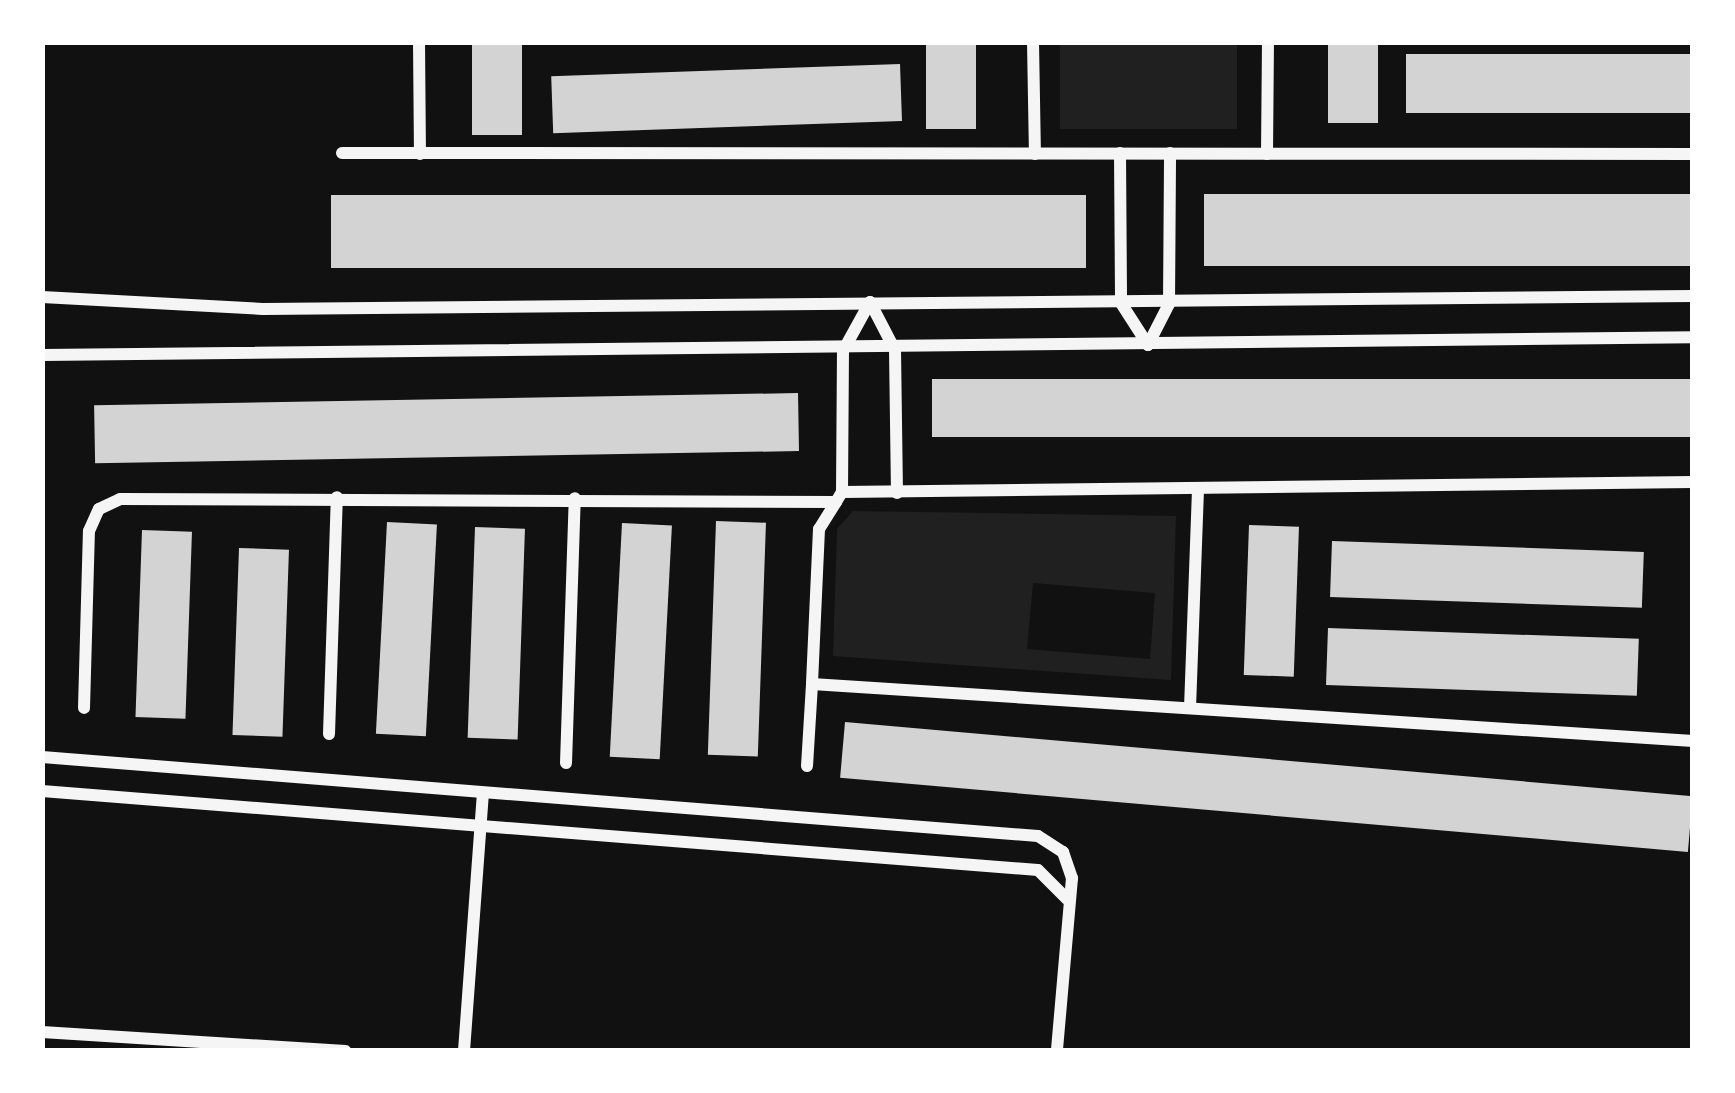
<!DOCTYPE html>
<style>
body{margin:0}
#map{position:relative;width:1735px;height:1093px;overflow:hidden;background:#111;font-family:Arial,sans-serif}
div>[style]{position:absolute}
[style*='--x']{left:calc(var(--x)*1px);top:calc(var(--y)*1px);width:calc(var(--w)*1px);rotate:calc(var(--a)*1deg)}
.green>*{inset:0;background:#202020;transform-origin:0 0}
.building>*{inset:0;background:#d3d3d3;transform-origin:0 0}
.minor>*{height:12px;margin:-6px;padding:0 6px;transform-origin:6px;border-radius:6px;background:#f5f5f5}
span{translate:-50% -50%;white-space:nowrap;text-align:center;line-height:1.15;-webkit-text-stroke:9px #fff;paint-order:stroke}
.frame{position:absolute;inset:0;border:45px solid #fff;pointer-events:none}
</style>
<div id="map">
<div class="green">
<div style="left:1060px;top:42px;width:177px;height:87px"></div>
<div style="clip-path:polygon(evenodd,853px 511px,1176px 516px,1171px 680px,833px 656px,837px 529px,853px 511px,1033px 583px,1155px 593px,1150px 659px,1027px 649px,1033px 583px)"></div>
</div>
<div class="building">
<div style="left:472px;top:42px;width:50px;height:93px"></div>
<div style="left:926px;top:42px;width:50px;height:87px"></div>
<div style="left:1328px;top:42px;width:50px;height:81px"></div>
<div style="left:1693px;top:54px;width:59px;height:287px;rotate:90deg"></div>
<div style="left:900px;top:64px;width:57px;height:349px;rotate:88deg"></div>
<div style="left:1693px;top:194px;width:72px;height:489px;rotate:90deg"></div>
<div style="left:331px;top:195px;width:755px;height:73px"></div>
<div style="left:1693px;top:379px;width:58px;height:761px;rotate:90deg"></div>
<div style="left:798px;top:393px;width:58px;height:704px;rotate:89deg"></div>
<div style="left:716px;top:521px;width:50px;height:234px;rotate:2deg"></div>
<div style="left:387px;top:522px;width:50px;height:212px;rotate:3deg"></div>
<div style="left:622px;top:523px;width:50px;height:234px;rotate:3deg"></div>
<div style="left:1249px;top:525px;width:50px;height:150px;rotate:2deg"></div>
<div style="left:475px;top:527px;width:50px;height:211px;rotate:2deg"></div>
<div style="left:142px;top:530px;width:50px;height:187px;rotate:2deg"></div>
<div style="left:1332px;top:541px;width:312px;height:56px;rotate:2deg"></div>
<div style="left:239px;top:548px;width:50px;height:187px;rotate:2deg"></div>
<div style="left:1328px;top:628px;width:311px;height:57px;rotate:2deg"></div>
<div style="left:845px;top:722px;width:851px;height:56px;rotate:5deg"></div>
</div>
<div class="minor">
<div style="--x:419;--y:42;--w:112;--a:89.5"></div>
<div style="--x:1033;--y:42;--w:112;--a:89"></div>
<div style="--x:342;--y:153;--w:1351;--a:0.04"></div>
<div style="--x:1120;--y:153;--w:150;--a:89.6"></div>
<div style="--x:1121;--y:303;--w:50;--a:57.3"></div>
<div style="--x:1267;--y:154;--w:112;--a:-89.5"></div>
<div style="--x:42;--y:297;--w:221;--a:3.1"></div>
<div style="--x:263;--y:309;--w:1430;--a:-0.52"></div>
<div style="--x:870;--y:302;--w:54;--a:62.5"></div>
<div style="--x:895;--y:350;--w:143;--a:89.2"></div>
<div style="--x:1148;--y:345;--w:46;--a:-62.9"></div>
<div style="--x:1169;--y:304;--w:151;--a:-89.6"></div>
<div style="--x:42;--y:355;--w:1651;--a:-0.62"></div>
<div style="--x:842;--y:492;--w:141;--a:-89.6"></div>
<div style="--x:843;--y:351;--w:56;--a:-61.1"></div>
<div style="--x:836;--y:502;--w:32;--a:122"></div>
<div style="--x:819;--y:529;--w:155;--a:92.6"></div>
<div style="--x:812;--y:684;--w:883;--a:3.7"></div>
<div style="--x:84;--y:708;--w:177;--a:-88.4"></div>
<div style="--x:89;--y:531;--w:24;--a:-66"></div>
<div style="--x:99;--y:509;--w:23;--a:-25"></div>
<div style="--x:120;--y:499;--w:716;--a:0.24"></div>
<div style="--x:836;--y:502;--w:12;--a:-59"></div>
<div style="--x:842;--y:492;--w:851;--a:-0.67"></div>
<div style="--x:1190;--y:708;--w:216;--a:-87.9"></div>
<div style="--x:329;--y:734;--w:237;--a:-88.1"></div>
<div style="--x:42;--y:757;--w:999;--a:4.54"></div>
<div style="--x:1038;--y:836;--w:30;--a:33"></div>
<div style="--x:1063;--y:852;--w:28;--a:71"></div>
<div style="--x:1072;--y:878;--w:174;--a:95"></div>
<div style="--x:566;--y:763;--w:265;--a:-88.1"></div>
<div style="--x:807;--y:766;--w:82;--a:-86.5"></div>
<div style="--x:42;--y:791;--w:999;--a:4.54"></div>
<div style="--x:1038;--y:870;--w:41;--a:45"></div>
<div style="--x:42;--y:1032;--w:304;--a:3.6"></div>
<div style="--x:464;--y:1051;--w:258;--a:-85.8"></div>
</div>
<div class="frame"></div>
</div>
